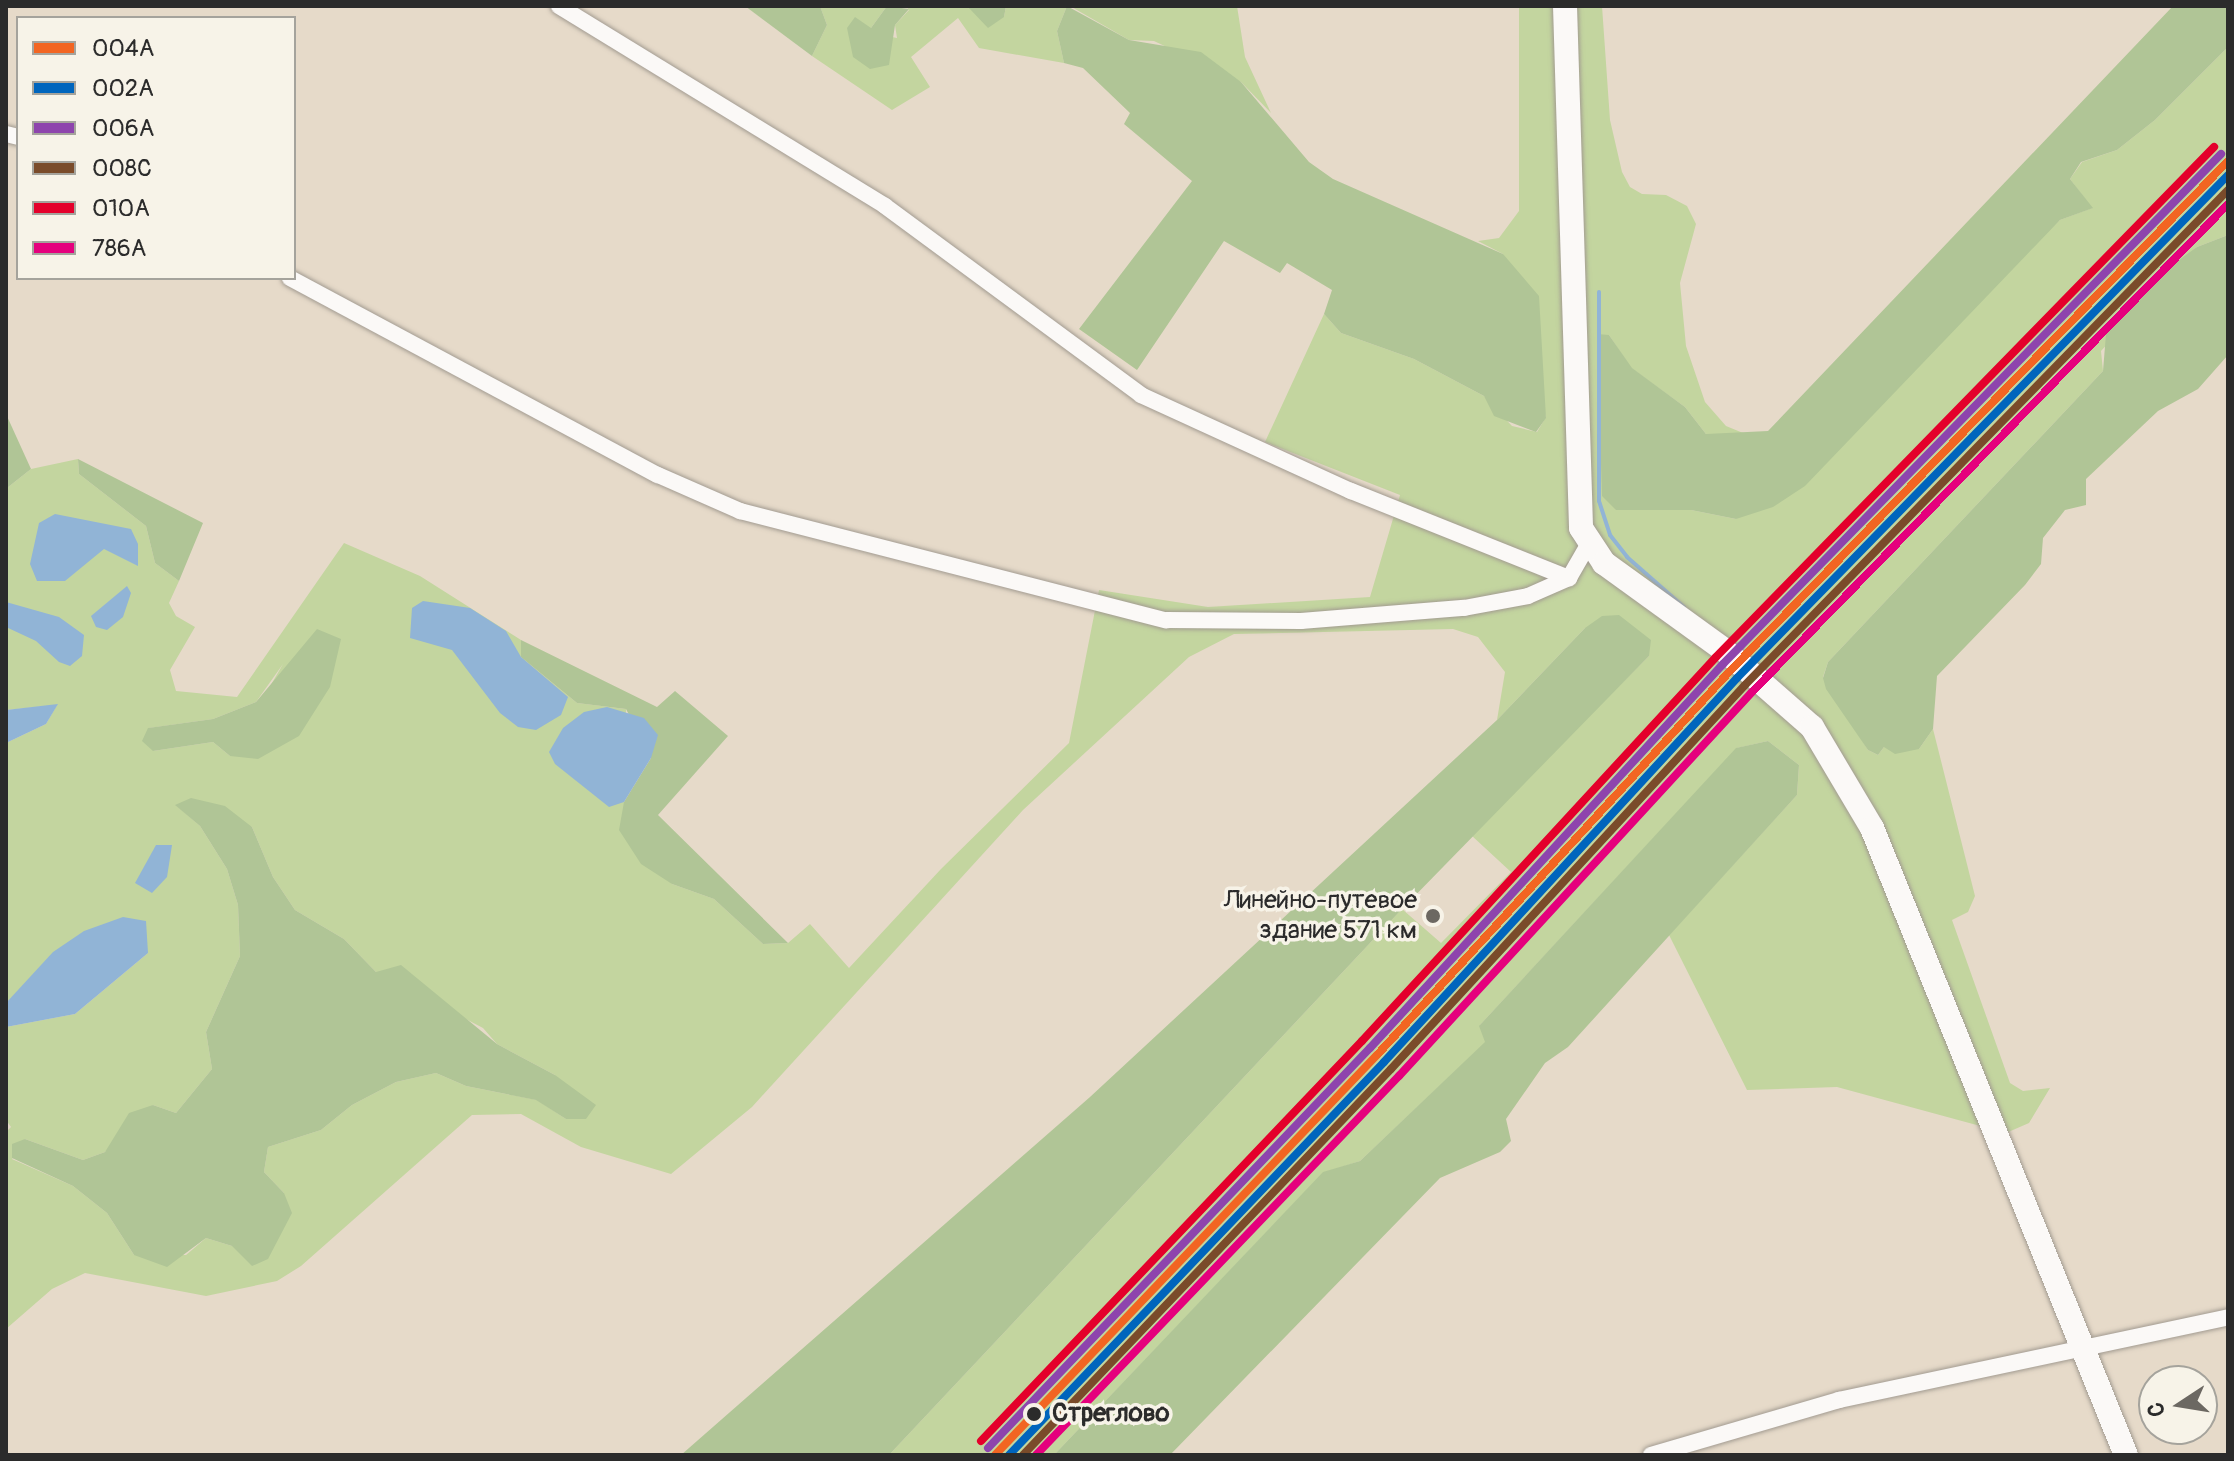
<!DOCTYPE html>
<meta charset="utf-8">
<style>
body{margin:0}
#map{position:relative;width:2234px;height:1461px;overflow:hidden;background:#e6dac9;font-family:Pangolin,sans-serif}
div>[style]{position:absolute}
[style*='--x']{left:calc(var(--x)*1px);top:calc(var(--y)*1px);width:calc(var(--w)*1px);rotate:calc(var(--a)*1deg)}
.green>*{inset:0;background:#c3d59f}
.forest>*{inset:0;background:#b0c596}
.water>*{inset:0;background:#91b4d6}
.stream>*{height:4px;margin:-2px;padding:0 2px;transform-origin:2px;border-radius:2px;background:#91b4d6}
.roads{filter:drop-shadow(0 0 2px #a29b91) drop-shadow(0 0 2px #a29b91)}
.street>*{height:16px;margin:-8px;padding:0 8px;transform-origin:8px;border-radius:8px;background:#fbf9f7}
.secondary>*{height:24px;margin:-12px;padding:0 12px;transform-origin:12px;border-radius:12px;background:#fbf9f7}
.rail-1>*{height:8px;margin:-4px;padding:0 4px;transform-origin:4px;border-radius:4px;background:#f26522}
.rail-2>*{height:8px;margin:-4px;padding:0 4px;transform-origin:4px;border-radius:4px;background:#0065bd}
.rail-3>*{height:8px;margin:-4px;padding:0 4px;transform-origin:4px;border-radius:4px;background:#8e44ad}
.rail-4>*{height:8px;margin:-4px;padding:0 4px;transform-origin:4px;border-radius:4px;background:#7a4b2a}
.rail-5>*{height:8px;margin:-4px;padding:0 4px;transform-origin:4px;border-radius:4px;background:#e4002b}
.rail-6>*{height:8px;margin:-4px;padding:0 4px;transform-origin:4px;border-radius:4px;background:#e5007d}
.dots>*{width:22px;height:22px;translate:-50% -50%;box-sizing:border-box;border:4px solid #f7f3e8;border-radius:50%}
span{translate:-50% -50%;white-space:nowrap;text-align:center;line-height:1.15;-webkit-text-stroke:7px #f7f3e8;paint-order:stroke}
.poi-label{font-size:26px;color:#2b2b2b}
.right{translate:-100% -50%;text-align:right}
.stop-label{font-size:26px;color:#2b2b2b;font-weight:700}
.left{translate:0 -50%;text-align:left}
.frame{position:absolute;inset:0;border:8px solid #2b2b2b;pointer-events:none}
.legend{position:absolute;left:16px;top:16px;width:280px;height:264px;box-sizing:border-box;background:#f7f3e8;border:2px solid #a5a39c;margin:0;padding:10px 14px;list-style:none;font-size:24px;color:#2b2b2b}
.legend li{display:flex;align-items:center;gap:16px;height:40px}
.legend b{width:40px;border:2px solid #a5a39c}
.north{position:absolute;left:2138px;top:1365px;width:80px;height:80px;box-sizing:border-box;background:#f7f3e8;border:2px solid #a5a39c;border-radius:50%;rotate:258deg;font-size:22px;font-weight:700;line-height:32px;text-align:center;color:#2b2b2b}
.north::after{content:'';display:block;margin:auto;width:28px;height:36px;background:#6c6862;clip-path:polygon(50% 0,100% 100%,50% 72%,0 100%)}
</style>
<div id="map">
<div class="green">
<div style="clip-path:polygon(820px 6px,887px 6px,871px 28px,847px 28px,897px 38px,895px 25px,909px 10px,906px 6px,969px 6px,1004px 17px,1006px 6px,1067px 6px,1057px 31px,1064px 63px,979px 48px,958px 18px,911px 57px,930px 87px,892px 110px,812px 56px,827px 25px)"></div>
<div style="clip-path:polygon(1070px 6px,1237px 6px,1245px 57px,1271px 113px,1241px 82px,1154px 41px,1129px 40px)"></div>
<div style="clip-path:polygon(evenodd,1519px 6px,1602px 6px,1610px 120px,1622px 172px,1630px 187px,1642px 194px,1666px 195px,1687px 206px,1696px 224px,1680px 283px,1686px 346px,1705px 402px,1726px 426px,1748px 435px,1706px 434px,1685px 407px,1631px 368px,1609px 335px,1616px 510px,1691px 510px,1736px 519px,2060px 220px,2092px 208px,2070px 179px,2082px 162px,2117px 150px,2155px 120px,2228px 47px,2228px 235px,2197px 247px,2101px 351px,2103px 371px,1828px 662px,1823px 677px,1868px 750px,1878px 755px,1884px 747px,1919px 749px,1933px 729px,1975px 896px,1968px 912px,1952px 920px,2010px 1083px,2023px 1091px,2050px 1088px,2029px 1123px,2006px 1133px,1837px 1087px,1747px 1090px,1669px 935px,1797px 795px,1799px 765px,1768px 741px,1737px 748px,1480px 1025px,1486px 1042px,1360px 1161px,1323px 1173px,1054px 1455px,889px 1455px,1402px 909px,1441px 943px,1511px 872px,1471px 835px,1649px 656px,1585px 628px,1497px 720px,1505px 672px,1478px 637px,1453px 629px,1234px 634px,1189px 657px,1023px 810px,752px 1107px,671px 1174px,581px 1147px,521px 1114px,472px 1115px,301px 1266px,277px 1281px,206px 1296px,85px 1273px,52px 1289px,6px 1329px,6px 1132px,11px 1127px,6px 1120px,6px 1027px,75px 1014px,148px 953px,25px 986px,6px 1003px,6px 743px,46px 724px,57px 705px,6px 710px,7px 488px,31px 469px,78px 459px,79px 474px,146px 526px,155px 563px,179px 581px,169px 603px,176px 616px,195px 627px,170px 670px,176px 691px,237px 697px,344px 543px,420px 576px,521px 640px,521px 657px,577px 703px,626px 709px,624px 802px,672px 884px,714px 899px,763px 944px,788px 943px,810px 924px,849px 968px,941px 869px,1069px 743px,1099px 590px,1208px 607px,1370px 597px,1400px 495px,1265px 442px,1324px 314px,1341px 333px,1414px 359px,1484px 396px,1512px 426px,1537px 432px,1546px 417px,1503px 254px,1478px 241px,1499px 238px,1519px 211px,1519px 6px,283px 664px,230px 756px,213px 742px,153px 751px,149px 728px,213px 719px,256px 702px,283px 664px,1519px 6px,176px 805px,252px 827px,273px 877px,295px 910px,344px 939px,376px 972px,483px 1028px,497px 1044px,555px 1075px,566px 1119px,537px 1100px,466px 1086px,436px 1073px,396px 1082px,352px 1105px,321px 1130px,268px 1147px,264px 1172px,284px 1193px,232px 1246px,206px 1238px,186px 1255px,134px 1255px,107px 1213px,73px 1186px,12px 1159px,25px 1139px,83px 1160px,105px 1152px,153px 1105px,176px 1113px,212px 1069px,206px 1032px,240px 956px,238px 905px,227px 869px,200px 826px,176px 805px)"></div>
</div>
<div class="forest">
<div style="clip-path:polygon(745px 6px,820px 6px,827px 25px,812px 56px)"></div>
<div style="clip-path:polygon(887px 6px,909px 9px,895px 25px,889px 65px,870px 69px,853px 57px,847px 28px,855px 17px,871px 28px)"></div>
<div style="clip-path:polygon(1006px 6px,1004px 17px,988px 28px,968px 7px)"></div>
<div style="clip-path:polygon(1067px 6px,1129px 40px,1201px 52px,1241px 82px,1309px 162px,1333px 179px,1503px 254px,1539px 296px,1546px 418px,1536px 432px,1494px 416px,1484px 396px,1414px 359px,1341px 333px,1324px 314px,1332px 290px,1287px 263px,1280px 273px,1224px 241px,1137px 370px,1079px 329px,1192px 181px,1124px 124px,1130px 113px,1083px 68px,1064px 63px,1057px 31px)"></div>
<div style="clip-path:polygon(2173px 6px,2228px 6px,2228px 47px,2155px 120px,2117px 150px,2081px 162px,2070px 179px,2093px 208px,2060px 220px,1805px 486px,1773px 507px,1736px 519px,1691px 510px,1616px 510px,1602px 496px,1597px 334px,1609px 335px,1632px 368px,1685px 407px,1706px 434px,1768px 431px)"></div>
<div style="clip-path:polygon(2228px 235px,2228px 355px,2198px 389px,2158px 411px,2086px 479px,2086px 505px,2065px 510px,2043px 538px,2041px 564px,2025px 585px,1937px 676px,1933px 729px,1919px 749px,1895px 754px,1884px 747px,1878px 755px,1868px 750px,1826px 689px,1823px 678px,1828px 662px,2103px 371px,2106px 334px,2172px 265px,2197px 247px)"></div>
<div style="clip-path:polygon(6px 414px,31px 469px,7px 488px,6px 471px)"></div>
<div style="clip-path:polygon(78px 459px,203px 523px,179px 581px,155px 563px,146px 526px,79px 474px)"></div>
<div style="clip-path:polygon(1619px 615px,1651px 640px,1649px 656px,1402px 909px,889px 1455px,681px 1455px,1090px 1097px,1497px 720px,1585px 628px,1602px 616px)"></div>
<div style="clip-path:polygon(317px 629px,341px 639px,330px 687px,299px 736px,258px 759px,230px 756px,213px 742px,153px 751px,142px 741px,148px 728px,213px 719px,256px 702px)"></div>
<div style="clip-path:polygon(521px 640px,657px 707px,675px 691px,728px 736px,658px 815px,788px 943px,763px 944px,714px 899px,672px 884px,641px 864px,619px 830px,624px 802px,651px 758px,626px 709px,577px 703px,521px 657px)"></div>
<div style="clip-path:polygon(1768px 741px,1799px 765px,1797px 795px,1568px 1047px,1545px 1063px,1506px 1119px,1511px 1141px,1500px 1152px,1440px 1178px,1170px 1455px,1054px 1455px,1323px 1172px,1360px 1161px,1485px 1042px,1479px 1026px,1736px 748px)"></div>
<div style="clip-path:polygon(191px 798px,225px 806px,252px 827px,273px 877px,295px 910px,344px 939px,376px 972px,401px 965px,497px 1044px,555px 1075px,596px 1105px,586px 1119px,566px 1119px,536px 1100px,466px 1086px,436px 1073px,396px 1082px,352px 1105px,321px 1130px,268px 1147px,264px 1172px,284px 1193px,292px 1213px,268px 1259px,252px 1266px,232px 1246px,206px 1238px,167px 1267px,134px 1255px,107px 1213px,73px 1186px,12px 1158px,12px 1144px,25px 1139px,83px 1160px,105px 1152px,129px 1113px,153px 1105px,176px 1113px,212px 1069px,206px 1032px,240px 956px,238px 905px,227px 869px,200px 826px,175px 805px)"></div>
</div>
<div class="water">
<div style="clip-path:polygon(55px 514px,131px 529px,138px 544px,138px 566px,104px 549px,65px 581px,37px 581px,30px 564px,39px 523px)"></div>
<div style="clip-path:polygon(127px 586px,131px 593px,123px 617px,107px 630px,96px 627px,91px 616px)"></div>
<div style="clip-path:polygon(423px 601px,470px 608px,506px 631px,521px 657px,568px 697px,561px 715px,536px 730px,518px 727px,500px 713px,452px 650px,410px 638px,412px 608px)"></div>
<div style="clip-path:polygon(6px 602px,59px 617px,84px 635px,82px 656px,70px 666px,59px 662px,36px 641px,6px 627px)"></div>
<div style="clip-path:polygon(58px 704px,46px 724px,6px 743px,6px 710px)"></div>
<div style="clip-path:polygon(607px 707px,644px 718px,658px 735px,651px 758px,624px 802px,609px 807px,555px 764px,549px 752px,563px 728px,584px 712px)"></div>
<div style="clip-path:polygon(156px 845px,172px 845px,167px 877px,152px 893px,135px 883px)"></div>
<div style="clip-path:polygon(123px 917px,146px 921px,148px 953px,75px 1014px,6px 1027px,6px 1003px,53px 952px,84px 931px)"></div>
</div>
<div class="stream">
<div style="--x:1599;--y:292;--w:209;--a:90"></div>
<div style="--x:1599;--y:501;--w:36;--a:72"></div>
<div style="--x:1610;--y:535;--w:28;--a:52"></div>
<div style="--x:1627;--y:557;--w:76;--a:41.3"></div>
</div>
<div class="roads">
<div class="street">
<div style="--x:559;--y:6;--w:382;--a:31.5"></div>
<div style="--x:885;--y:206;--w:318;--a:36.4"></div>
<div style="--x:1141;--y:395;--w:231;--a:24.6"></div>
<div style="--x:1351;--y:491;--w:235;--a:21.8"></div>
<div style="--x:6;--y:134;--w:12;--a:14"></div>
<div style="--x:290;--y:278;--w:417;--a:28.2"></div>
<div style="--x:658;--y:475;--w:90;--a:23.7"></div>
<div style="--x:740;--y:511;--w:440;--a:14.4"></div>
<div style="--x:1166;--y:620;--w:135;--a:0.4"></div>
<div style="--x:1301;--y:621;--w:164;--a:-4.6"></div>
<div style="--x:1464;--y:608;--w:65;--a:-10.6"></div>
<div style="--x:1528;--y:596;--w:45;--a:-23.7"></div>
<div style="--x:1569;--y:578;--w:38;--a:-60"></div>
<div style="--x:1651;--y:1455;--w:196;--a:-16.3"></div>
<div style="--x:1839;--y:1400;--w:398;--a:-12"></div>
</div>
<div class="secondary">
<div style="--x:1565;--y:6;--w:522;--a:88.24"></div>
<div style="--x:1581;--y:528;--w:42;--a:56.7"></div>
<div style="--x:1604;--y:563;--w:148;--a:35.9"></div>
<div style="--x:1724;--y:650;--w:117;--a:41.2"></div>
<div style="--x:1812;--y:727;--w:117;--a:59.3"></div>
<div style="--x:1872;--y:828;--w:676;--a:67.95"></div>
</div>
</div>
<div class="rail-1">
<div style="--x:995;--y:1455;--w:553;--a:-46.32"></div>
<div style="--x:1377;--y:1055;--w:522;--a:-47.41"></div>
<div style="--x:1730;--y:671;--w:713;--a:-45.68"></div>
</div>
<div class="rail-2">
<div style="--x:1009;--y:1455;--w:543;--a:-46.34"></div>
<div style="--x:1384;--y:1062;--w:522;--a:-47.41"></div>
<div style="--x:1737;--y:678;--w:703;--a:-45.69"></div>
</div>
<div class="rail-3">
<div style="--x:988;--y:1448;--w:553;--a:-46.32"></div>
<div style="--x:1370;--y:1048;--w:522;--a:-47.41"></div>
<div style="--x:1723;--y:664;--w:713;--a:-45.68"></div>
</div>
<div class="rail-4">
<div style="--x:1023;--y:1455;--w:533;--a:-46.37"></div>
<div style="--x:1391;--y:1069;--w:522;--a:-47.33"></div>
<div style="--x:1745;--y:685;--w:692;--a:-45.7"></div>
</div>
<div class="rail-5">
<div style="--x:981;--y:1441;--w:552;--a:-46.39"></div>
<div style="--x:1362;--y:1041;--w:522;--a:-47.33"></div>
<div style="--x:1716;--y:657;--w:713;--a:-45.68"></div>
</div>
<div class="rail-6">
<div style="--x:1036;--y:1455;--w:525;--a:-46.24"></div>
<div style="--x:1399;--y:1076;--w:522;--a:-47.41"></div>
<div style="--x:1752;--y:692;--w:682;--a:-45.71"></div>
</div>
<div class="dots">
<div style="left:1433px;top:916px;background:#6c6862"></div>
<div style="left:1034px;top:1414px;background:#2b2b2b"></div>
</div>
<div class="poi-label">
<span class="right" style="left:1417px;top:916px">Линейно-путевое<br>здание 571 км</span>
</div>
<div class="stop-label">
<span class="left" style="left:1052px;top:1414px">Стреглово</span>
</div>
<div class="frame"></div>
<ul class="legend">
<li><b style="height:10px;background:#f26522"></b>004А</li>
<li><b style="height:10px;background:#0065bd"></b>002А</li>
<li><b style="height:10px;background:#8e44ad"></b>006А</li>
<li><b style="height:10px;background:#7a4b2a"></b>008С</li>
<li><b style="height:10px;background:#e4002b"></b>010А</li>
<li><b style="height:10px;background:#e5007d"></b>786А</li>
</ul>
<div class="north">С</div>
</div>
